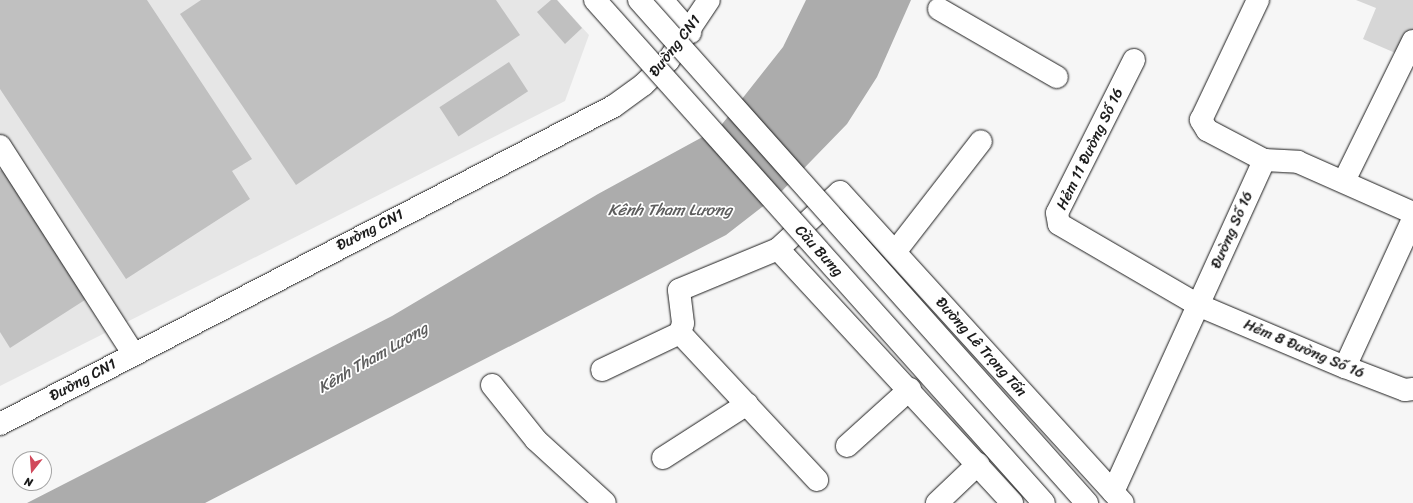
<!DOCTYPE html>
<meta charset="utf-8">
<style>
body{margin:0}
#map{position:relative;width:1413px;height:503px;overflow:hidden;background:#f6f6f6;font-family:Sriracha,sans-serif}
div>[style]{position:absolute}
[style*='--x']{left:calc(var(--x)*1px);top:calc(var(--y)*1px);width:calc(var(--w)*1px);rotate:calc(var(--a)*1deg)}
.built>*{inset:0;background:#e6e6e6}
.green>*{inset:0;background:#d6d6d6}
.water>*{inset:0;background:#acacac}
.building>*{inset:0;background:#c0c0c0;transform-origin:0 0}
.roads{filter:drop-shadow(0 0 1px #1c1c1c) drop-shadow(0 0 1px #1c1c1c)}
.minor>*{height:22px;margin:-11px;padding:0 11px;transform-origin:11px;border-radius:11px;background:#fff}
.bridges{filter:drop-shadow(0 0 1px #1c1c1c) drop-shadow(0 0 1px #1c1c1c)}
.major-bridge>*{height:22px;margin:-11px;padding:0 11px;transform-origin:11px;border-radius:11px;background:#fff}
span{translate:-50% -50%;white-space:nowrap;text-align:center;line-height:1.15;-webkit-text-stroke:3.5px #fff;paint-order:stroke}
.street-label{font-size:15px;color:#1c1c1c}
.water-label{font-size:16px;color:#5d5d5d;font-style:italic}
.north{position:absolute;left:12px;top:451px;width:40px;height:40px;box-sizing:border-box;background:#fff;border:1px solid #a4a4a4;border-radius:50%;rotate:197deg;font-size:11px;font-weight:700;line-height:16px;text-align:center;color:#1c1c1c}
.north::after{content:'';display:block;margin:auto;width:14px;height:18px;background:#d1495b;clip-path:polygon(50% 0,100% 100%,50% 72%,0 100%)}
</style>
<div id="map">
<div class="built">
<div style="clip-path:polygon(0 0,557px 0,589px 35px,565px 101px,0 386px)"></div>
</div>
<div class="green">
<div style="clip-path:polygon(1413px 0,1413px 31px,1400px 55px,1363px 39px,1376px 8px,1356px 0)"></div>
</div>
<div class="water">
<div style="clip-path:polygon(806px 0,911px 0,877px 77px,847px 124px,779px 194px,726px 235px,205px 503px,27px 503px,392px 316px,598px 194px,719px 128px,783px 47px)"></div>
</div>
<div class="building">
<div style="clip-path:polygon(0 0,147px 0,252px 159px,232px 171px,250px 199px,126px 279px,0 89px)"></div>
<div style="clip-path:polygon(201px 0,496px 0,520px 35px,296px 185px,180px 14px)"></div>
<div style="clip-path:polygon(551px 0,557px 0,582px 28px,565px 44px,537px 12px)"></div>
<div style="left:509px;top:62px;width:35px;height:83px;rotate:57deg"></div>
<div style="clip-path:polygon(3px 168px,88px 298px,10px 348px,0 332px,0 171px)"></div>
</div>
<div class="roads">
<div class="minor">
<div style="--x:662;--y:0;--w:43;--a:48.8"></div>
<div style="--x:939;--y:9;--w:136;--a:30"></div>
<div style="--x:1134;--y:60;--w:171;--a:116.7"></div>
<div style="--x:1057;--y:213;--w:11;--a:80"></div>
<div style="--x:1059;--y:224;--w:161;--a:30.2"></div>
<div style="--x:1198;--y:305;--w:160;--a:22.9"></div>
<div style="--x:1345;--y:367;--w:64;--a:21"></div>
<div style="--x:1405;--y:390;--w:8;--a:-7"></div>
<div style="--x:0;--y:146;--w:246;--a:57.3"></div>
<div style="--x:1264;--y:160;--w:34;--a:3"></div>
<div style="--x:1298;--y:162;--w:126;--a:23.9"></div>
<div style="--x:1344;--y:181;--w:156;--a:-63.8"></div>
<div style="--x:778;--y:249;--w:345;--a:47.3"></div>
<div style="--x:895;--y:252;--w:140;--a:-52.2"></div>
<div style="--x:680;--y:333;--w:201;--a:47"></div>
<div style="--x:1345;--y:367;--w:163;--a:-65.3"></div>
<div style="--x:602;--y:370;--w:86;--a:-25.4"></div>
<div style="--x:680;--y:333;--w:10;--a:-73"></div>
<div style="--x:683;--y:323;--w:33;--a:-97"></div>
<div style="--x:679;--y:290;--w:107;--a:-22.5"></div>
<div style="--x:778;--y:249;--w:84;--a:-42.6"></div>
<div style="--x:840;--y:192;--w:420;--a:47.7"></div>
<div style="--x:492;--y:385;--w:70;--a:51.3"></div>
<div style="--x:536;--y:440;--w:93;--a:42.4"></div>
<div style="--x:0;--y:424;--w:691;--a:-27.38"></div>
<div style="--x:614;--y:106;--w:36;--a:-36"></div>
<div style="--x:643;--y:85;--w:35;--a:-44"></div>
<div style="--x:668;--y:61;--w:73;--a:-56.1"></div>
<div style="--x:847;--y:446;--w:85;--a:-42.1"></div>
<div style="--x:663;--y:458;--w:100;--a:-32.7"></div>
<div style="--x:1113;--y:492;--w:365;--a:-65.5"></div>
<div style="--x:1264;--y:160;--w:64;--a:-152.2"></div>
<div style="--x:1207;--y:130;--w:12;--a:-121"></div>
<div style="--x:1201;--y:120;--w:133;--a:-64.6"></div>
<div style="--x:937;--y:503;--w:57;--a:-43.6"></div>
</div>
</div>
<div class="bridges">
<div class="major-bridge">
<div style="--x:595;--y:0;--w:674;--a:48.25"></div>
<div style="--x:639;--y:0;--w:674;--a:48.31"></div>
</div>
</div>
<div class="street-label">
<span style="left:675px;top:46px;rotate:-52deg">Đường CN1</span>
<span style="left:1090px;top:149px;rotate:-64deg">Hẻm 11 Đường Số 16</span>
<span style="left:370px;top:230px;rotate:-27deg">Đường CN1</span>
<span style="left:1232px;top:230px;rotate:-66deg">Đường Số 16</span>
<span style="left:819px;top:251px;rotate:48deg">Cầu Bưng</span>
<span style="left:981px;top:347px;rotate:48deg">Đường Lê Trọng Tấn</span>
<span style="left:1304px;top:349px;rotate:23deg">Hẻm 8 Đường Số 16</span>
<span style="left:83px;top:380px;rotate:-28deg">Đường CN1</span>
</div>
<div class="water-label">
<span style="left:670px;top:210px">Kênh Tham Lương</span>
<span style="left:373px;top:358px;rotate:-30deg">Kênh Tham Lương</span>
</div>
<div class="north">N</div>
</div>
